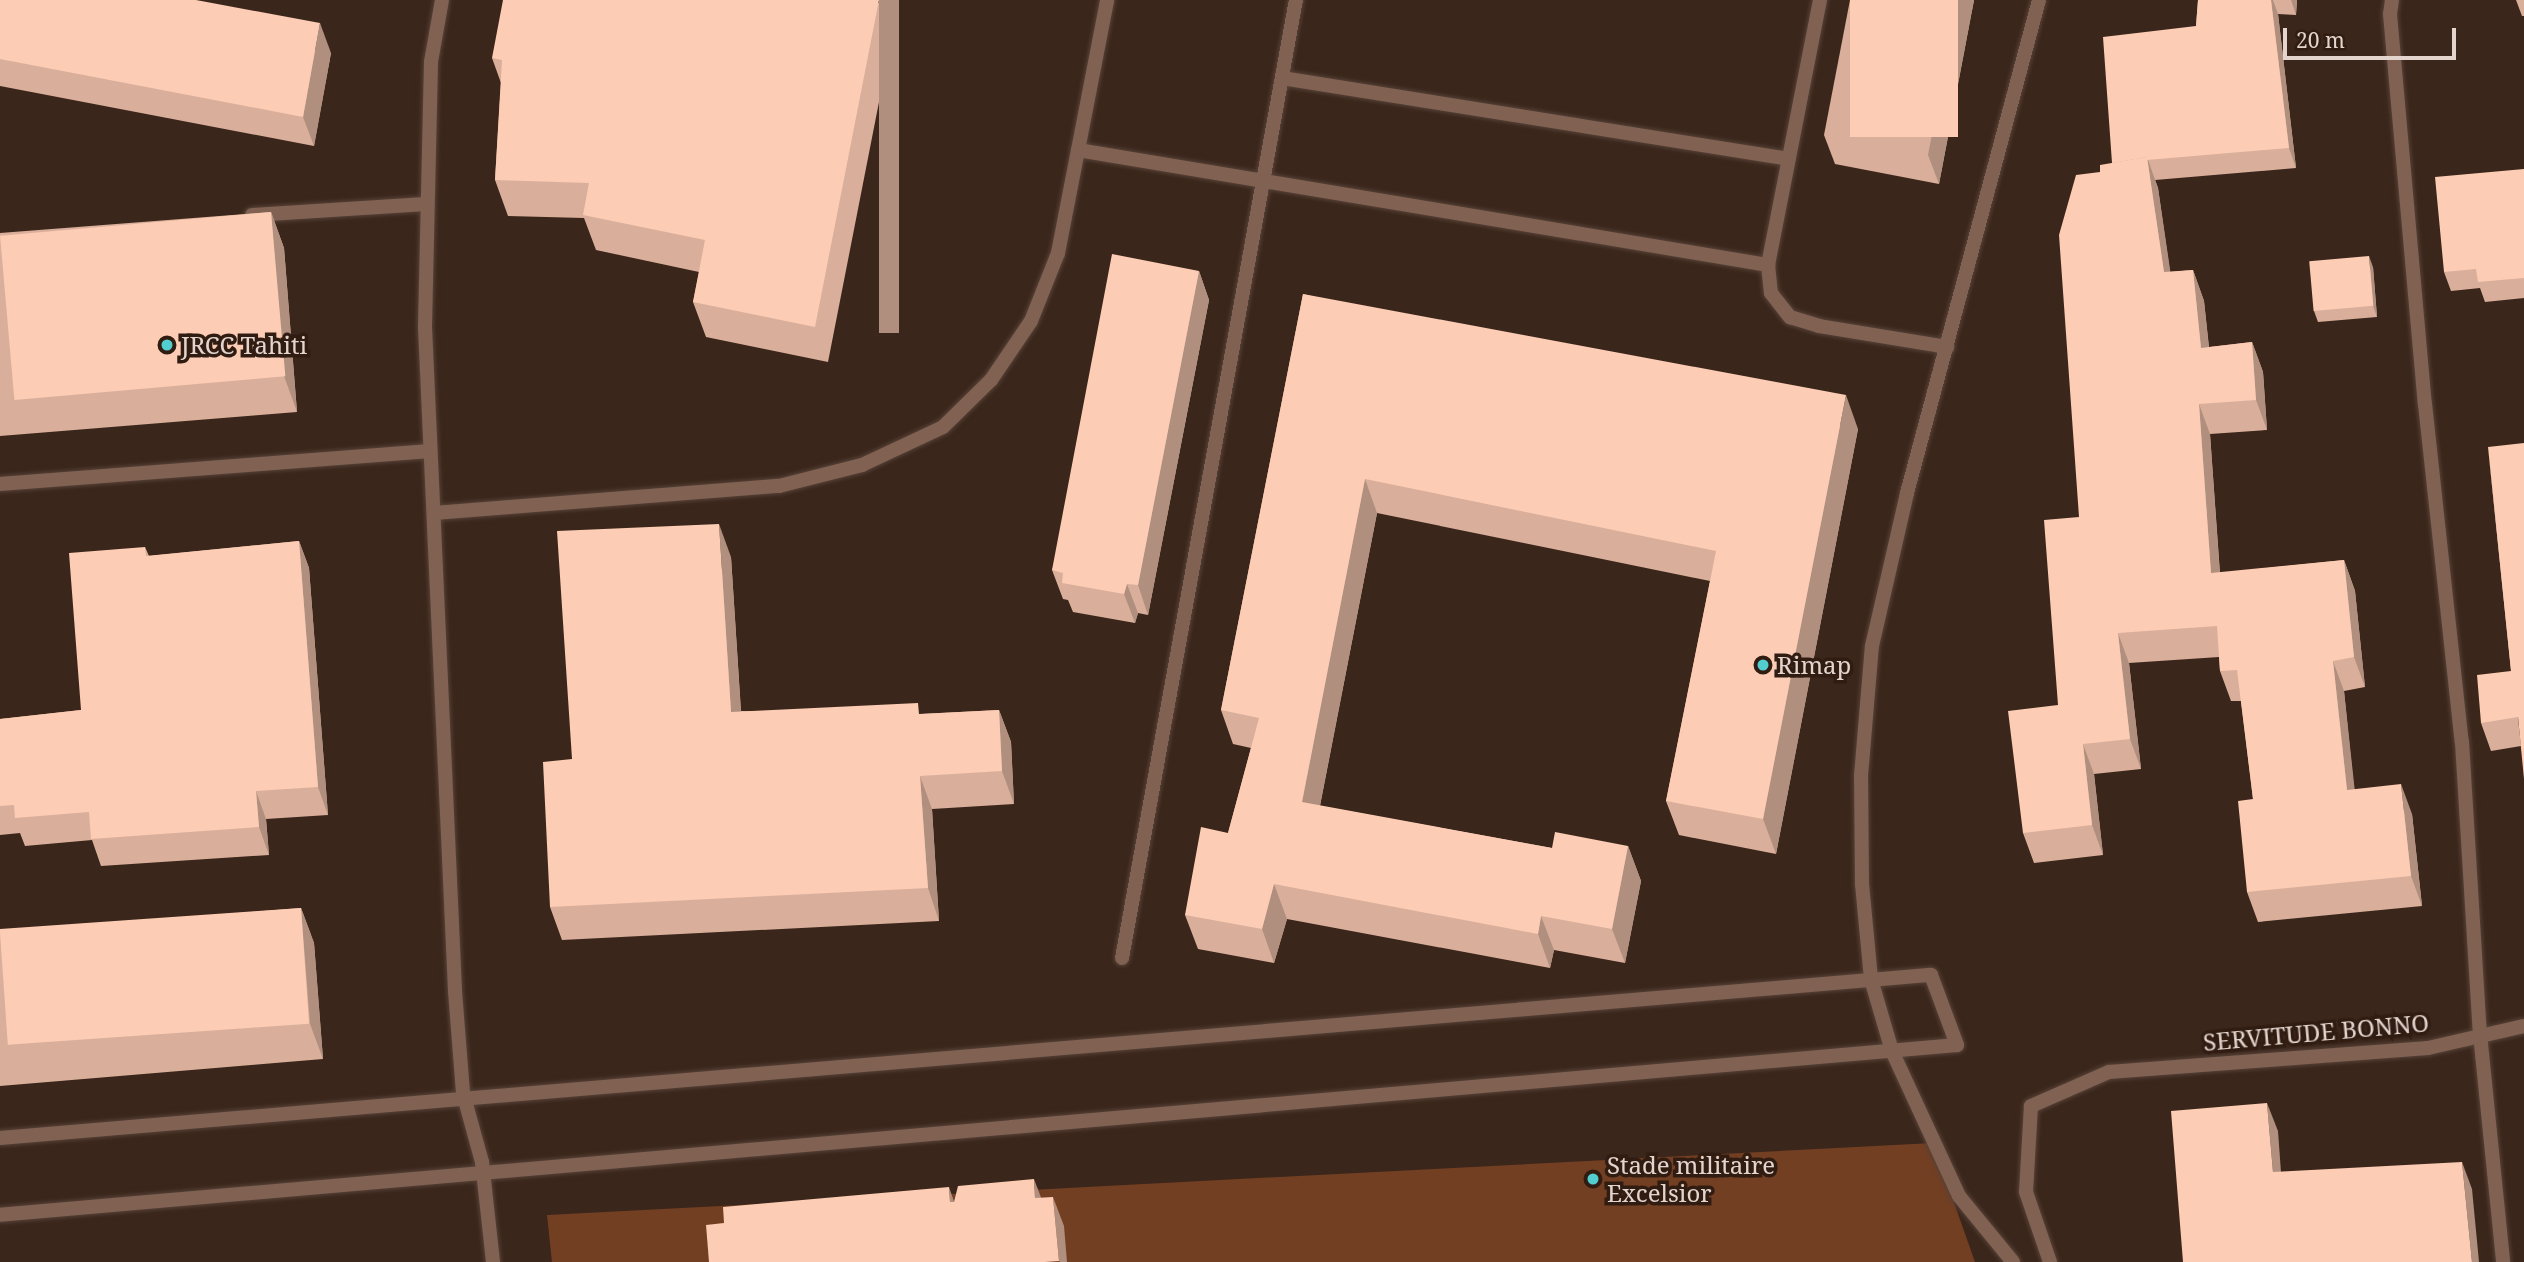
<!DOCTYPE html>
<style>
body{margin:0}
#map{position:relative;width:2524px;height:1262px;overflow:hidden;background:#3b261b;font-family:"Noto Serif",serif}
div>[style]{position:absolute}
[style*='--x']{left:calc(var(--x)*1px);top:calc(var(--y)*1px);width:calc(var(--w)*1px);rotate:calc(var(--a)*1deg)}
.green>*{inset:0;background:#733f23}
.roads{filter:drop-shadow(0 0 2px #564238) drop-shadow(0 0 2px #564238)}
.service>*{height:14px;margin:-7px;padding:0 7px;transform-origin:7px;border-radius:7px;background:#816252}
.minor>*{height:14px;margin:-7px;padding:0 7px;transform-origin:7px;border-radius:7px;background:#816252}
.tertiary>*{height:14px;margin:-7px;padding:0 7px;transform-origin:7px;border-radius:7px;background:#816252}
.wall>*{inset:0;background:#d9af9b}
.shaded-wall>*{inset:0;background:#b08f7e;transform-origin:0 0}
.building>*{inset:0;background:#fcccb4;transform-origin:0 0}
.dots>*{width:19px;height:19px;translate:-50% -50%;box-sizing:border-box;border:4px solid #311c12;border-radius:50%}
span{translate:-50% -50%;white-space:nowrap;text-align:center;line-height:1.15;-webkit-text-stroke:7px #311c12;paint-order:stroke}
.poi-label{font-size:24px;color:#e3d5ce}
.left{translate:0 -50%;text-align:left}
.street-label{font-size:24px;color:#e3d5ce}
.scale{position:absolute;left:2283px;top:28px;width:173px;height:32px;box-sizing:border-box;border:4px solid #e3d5ce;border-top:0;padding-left:9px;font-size:21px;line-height:24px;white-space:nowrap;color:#e3d5ce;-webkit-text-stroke:5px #311c12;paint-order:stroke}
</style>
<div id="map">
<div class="green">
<div style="clip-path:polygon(1933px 1143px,1975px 1262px,552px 1262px,547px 1215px)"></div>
</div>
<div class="roads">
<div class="service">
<div style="--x:442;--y:0;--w:63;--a:100.1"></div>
<div style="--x:431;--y:62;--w:265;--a:91.3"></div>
<div style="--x:425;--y:327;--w:665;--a:87.41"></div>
<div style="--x:455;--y:991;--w:102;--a:85.5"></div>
<div style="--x:463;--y:1093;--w:72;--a:74.6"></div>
<div style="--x:482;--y:1162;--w:101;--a:83.7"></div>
<div style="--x:1820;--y:0;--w:270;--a:101.1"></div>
<div style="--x:1768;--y:265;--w:28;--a:84"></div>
<div style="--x:1771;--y:293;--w:31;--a:52"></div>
<div style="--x:1790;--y:317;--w:30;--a:17"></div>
<div style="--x:1819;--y:326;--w:130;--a:9.3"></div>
<div style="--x:1282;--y:78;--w:513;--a:9.08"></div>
<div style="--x:1078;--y:150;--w:700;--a:9.46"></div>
<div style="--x:252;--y:215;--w:175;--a:-3.6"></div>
<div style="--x:0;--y:484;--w:431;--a:-4.4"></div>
<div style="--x:434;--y:513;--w:346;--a:-4.5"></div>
<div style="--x:779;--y:486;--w:86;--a:-14.2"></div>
<div style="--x:862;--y:465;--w:89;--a:-25.1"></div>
<div style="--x:943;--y:427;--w:67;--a:-44.4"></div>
<div style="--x:991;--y:380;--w:71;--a:-55.9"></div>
<div style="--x:1031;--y:321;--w:73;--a:-68.3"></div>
<div style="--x:1058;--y:253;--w:258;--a:-79"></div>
<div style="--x:1122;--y:958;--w:974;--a:-79.71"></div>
<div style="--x:0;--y:1138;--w:1938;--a:-4.83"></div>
<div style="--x:1931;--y:975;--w:75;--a:69.6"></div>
<div style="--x:1957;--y:1045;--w:1964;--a:175.04"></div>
<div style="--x:2013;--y:1262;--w:85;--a:-129.3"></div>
<div style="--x:1959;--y:1196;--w:160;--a:-114.8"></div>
<div style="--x:1892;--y:1051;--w:75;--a:-106.3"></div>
<div style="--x:1871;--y:979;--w:95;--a:-95.4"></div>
<div style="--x:1862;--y:884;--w:108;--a:-90.5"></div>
<div style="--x:1861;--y:776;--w:130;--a:-85.2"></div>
<div style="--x:1872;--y:646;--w:157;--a:-77.1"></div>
<div style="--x:1907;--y:493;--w:510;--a:-75.01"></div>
</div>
<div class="minor">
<div style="--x:2392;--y:0;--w:14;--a:98"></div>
<div style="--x:2390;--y:14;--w:392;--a:84.9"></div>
<div style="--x:2425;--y:404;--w:340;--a:83.8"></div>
<div style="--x:2462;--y:742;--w:293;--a:86.5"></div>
<div style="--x:2480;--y:1034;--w:229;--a:84.2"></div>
</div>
<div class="tertiary">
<div style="--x:2050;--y:1262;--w:74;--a:-108.9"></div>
<div style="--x:2026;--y:1192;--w:86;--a:-86.7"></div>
<div style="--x:2031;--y:1106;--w:85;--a:-23.6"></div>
<div style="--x:2109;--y:1072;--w:320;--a:-4.3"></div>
<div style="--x:2428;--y:1048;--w:98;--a:-12.9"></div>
</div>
</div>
<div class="wall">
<div style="clip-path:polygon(0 0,331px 53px,314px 146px,0 86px)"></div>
<div style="clip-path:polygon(899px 0,828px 362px,706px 337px,693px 302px,699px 272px,596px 250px,584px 218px,508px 216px,495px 180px,501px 83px,492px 58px)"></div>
<div style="clip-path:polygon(1850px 0,1974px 0,1939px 184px,1835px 164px,1824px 135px)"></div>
<div style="clip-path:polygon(2198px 0,2297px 0,2296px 15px,2278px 14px,2296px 168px,2155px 180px,2158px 188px,2170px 272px,2193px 270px,2204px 301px,2209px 347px,2252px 342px,2263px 372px,2267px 430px,2210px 434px,2220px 573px,2344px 560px,2355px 591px,2365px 687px,2344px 691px,2354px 789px,2412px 814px,2422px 906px,2258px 922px,2247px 892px,2253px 799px,2241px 701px,2231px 701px,2220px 671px,2219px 657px,2129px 663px,2141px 769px,2094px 774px,2103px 855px,2034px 863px,2023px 833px,2058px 705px,2079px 517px,2100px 172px,2112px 163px,2196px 26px)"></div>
<div style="clip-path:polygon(2516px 0,2524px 0,2524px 16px,2522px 16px)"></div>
<div style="clip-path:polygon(2524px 169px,2524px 298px,2485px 302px,2480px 288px,2451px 291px,2444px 272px)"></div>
<div style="clip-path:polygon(271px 212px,284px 248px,297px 412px,0 436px,0 233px)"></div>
<div style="clip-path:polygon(2373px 267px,2377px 317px,2318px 322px,2314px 311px)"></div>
<div style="clip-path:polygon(1199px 271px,1209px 300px,1148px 615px,1138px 613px,1135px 623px,1073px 612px,1068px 600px,1063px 599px,1052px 570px)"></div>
<div style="clip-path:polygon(1303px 294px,1858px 429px,1776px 854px,1679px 835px,1666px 801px,1710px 581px,1377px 513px,1320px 806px,1552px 848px,1628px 846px,1641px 881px,1625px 963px,1554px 950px,1550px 968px,1287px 919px,1274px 963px,1198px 949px,1185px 915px,1228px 833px,1251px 748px,1233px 744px,1221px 710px)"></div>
<div style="clip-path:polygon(2488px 447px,2521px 746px,2491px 751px,2481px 723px,2511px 671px)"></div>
<div style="clip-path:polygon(299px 541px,309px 568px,328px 815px,266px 819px,269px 855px,101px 866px,92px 840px,25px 846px,20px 833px,0 835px,0 719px,81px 710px,145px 547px,149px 556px)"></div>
<div style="clip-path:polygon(731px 557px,741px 711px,922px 714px,999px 710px,1011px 742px,1014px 804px,932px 809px,939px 921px,562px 940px,550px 907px,572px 759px)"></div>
<div style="clip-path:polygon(301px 908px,314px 943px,323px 1059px,0 1086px,0 932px)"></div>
</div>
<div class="shaded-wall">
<div style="left:879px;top:0;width:20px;height:333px"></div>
<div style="clip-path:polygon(1958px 0,1974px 0,1939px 184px,1928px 155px)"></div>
<div style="clip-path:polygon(2271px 0,2273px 0,2278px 14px,2296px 168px,2289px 148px)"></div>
<div style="clip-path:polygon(2291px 0,2297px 0,2296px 15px)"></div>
<div style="clip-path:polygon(320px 23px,331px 53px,314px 146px,303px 117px)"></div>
<div style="clip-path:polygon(2147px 157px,2158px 188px,2175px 303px,2164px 272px)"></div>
<div style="clip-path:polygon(271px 212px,284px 248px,297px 412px,284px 376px)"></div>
<div style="clip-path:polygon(2369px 256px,2373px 267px,2377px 317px,2373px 306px)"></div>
<div style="clip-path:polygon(2193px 270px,2204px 301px,2212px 378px,2201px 348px)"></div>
<div style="clip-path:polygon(1199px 271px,1209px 300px,1148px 615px,1138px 585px)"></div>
<div style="clip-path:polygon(2252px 342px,2263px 372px,2267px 430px,2256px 400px)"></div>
<div style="clip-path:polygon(1846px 395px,1858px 429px,1776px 854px,1763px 819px)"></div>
<div style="clip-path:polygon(2199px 404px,2210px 434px,2222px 604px,2211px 573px)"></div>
<div style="clip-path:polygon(1365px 479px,1377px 513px,1314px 836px,1302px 802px)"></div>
<div style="clip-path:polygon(719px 524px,731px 557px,743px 744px,731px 712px)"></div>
<div style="clip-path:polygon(299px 541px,309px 568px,328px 815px,318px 787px)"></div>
<div style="clip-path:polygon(2344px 560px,2355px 591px,2365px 687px,2354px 657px)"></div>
<div style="clip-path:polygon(1127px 584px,1138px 613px,1135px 623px,1124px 594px)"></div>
<div style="clip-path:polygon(2118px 633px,2129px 663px,2141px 769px,2130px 739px)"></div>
<div style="clip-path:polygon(2333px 661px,2344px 691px,2358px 820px,2347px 790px)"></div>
<div style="clip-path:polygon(999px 710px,1011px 742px,1014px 804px,1002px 771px)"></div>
<div style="clip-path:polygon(2083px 744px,2094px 774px,2103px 855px,2092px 825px)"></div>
<div style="clip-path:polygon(920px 776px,932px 809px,939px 921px,928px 888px)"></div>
<div style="clip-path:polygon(2401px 784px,2412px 814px,2422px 906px,2411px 876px)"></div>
<div style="clip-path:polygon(256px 791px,266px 819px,269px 855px,259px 827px)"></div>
<div style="clip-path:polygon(1628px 846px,1641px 881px,1625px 963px,1612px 929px)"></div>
<div style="clip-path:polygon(1274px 884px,1287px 919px,1274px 963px,1262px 929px)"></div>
<div style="clip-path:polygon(301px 908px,314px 943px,323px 1059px,310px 1024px)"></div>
<div style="clip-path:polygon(1541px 916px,1554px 950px,1550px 968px,1538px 934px)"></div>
<div style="clip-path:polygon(2267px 1103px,2278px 1131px,2283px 1200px,2273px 1172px)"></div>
<div style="clip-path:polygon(2462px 1162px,2472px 1189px,2479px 1262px,2472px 1262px)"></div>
<div style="clip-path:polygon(1034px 1179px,1045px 1208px,1035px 1198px)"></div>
<div style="clip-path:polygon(949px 1187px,959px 1216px,950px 1202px)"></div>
<div style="clip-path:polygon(1053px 1197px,1064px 1226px,1067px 1262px,1060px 1262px,1059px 1261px)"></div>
</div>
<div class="building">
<div style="clip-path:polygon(0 0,196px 0,320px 23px,303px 117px,0 59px)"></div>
<div style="clip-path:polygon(503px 0,879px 0,815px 327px,693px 302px,705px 240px,583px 215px,589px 183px,495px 180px,502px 60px,492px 58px)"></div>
<div style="left:1850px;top:0;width:108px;height:137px"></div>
<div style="clip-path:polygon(2198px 0,2271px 0,2289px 148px,2147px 160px,2147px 157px,2112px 163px,2103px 37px,2196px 26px)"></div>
<div style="clip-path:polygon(2147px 157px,2164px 272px,2193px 270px,2201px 348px,2252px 342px,2256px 400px,2199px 404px,2211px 573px,2344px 560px,2354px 657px,2333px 661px,2347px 790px,2401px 784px,2411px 876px,2247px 892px,2238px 801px,2253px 799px,2237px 670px,2220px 671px,2217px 626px,2118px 633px,2130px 739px,2083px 744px,2092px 825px,2023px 833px,2008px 711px,2058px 705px,2044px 520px,2079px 517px,2059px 235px,2076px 175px,2100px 172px,2100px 165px)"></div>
<div style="clip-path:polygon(2524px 169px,2524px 278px,2478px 282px,2476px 269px,2444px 272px,2435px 177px)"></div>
<div style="left:271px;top:212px;width:165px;height:272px;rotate:85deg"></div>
<div style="clip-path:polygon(1112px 254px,1199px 271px,1138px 585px,1127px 584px,1124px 594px,1062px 583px,1063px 573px,1052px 570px)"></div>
<div style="left:2369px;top:256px;width:50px;height:60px;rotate:85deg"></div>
<div style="clip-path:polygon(1303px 294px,1846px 395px,1763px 819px,1666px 801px,1716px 551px,1365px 479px,1302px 802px,1552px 848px,1555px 832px,1628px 846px,1612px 929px,1541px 916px,1538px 934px,1274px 884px,1262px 929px,1185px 915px,1201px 827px,1228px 833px,1259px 718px,1221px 710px)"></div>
<div style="clip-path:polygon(2524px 443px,2524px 779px,2518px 717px,2481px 723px,2477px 675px,2511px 671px,2488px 447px)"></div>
<div style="clip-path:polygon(719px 524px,731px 712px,918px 703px,919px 714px,999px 710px,1002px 771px,920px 776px,928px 888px,550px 907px,543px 762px,572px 759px,557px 531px)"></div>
<div style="clip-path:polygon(299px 541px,318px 787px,256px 791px,259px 827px,91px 839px,89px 812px,15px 818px,14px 805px,0 806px,0 719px,81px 710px,69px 553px,145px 547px,146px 556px)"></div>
<div style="left:301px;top:908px;width:116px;height:302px;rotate:86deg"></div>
<div style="clip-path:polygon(2267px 1103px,2273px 1172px,2462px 1162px,2472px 1262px,2183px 1262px,2171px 1111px)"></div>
<div style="clip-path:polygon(1034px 1179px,1035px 1198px,1053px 1197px,1059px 1261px,1045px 1262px,709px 1262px,706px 1225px,724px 1223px,723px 1207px,949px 1187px,950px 1202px,954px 1202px,958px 1186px)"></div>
</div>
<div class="dots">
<div style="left:167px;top:345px;background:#52cdd0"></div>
<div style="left:1763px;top:665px;background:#52cdd0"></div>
<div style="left:1593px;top:1179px;background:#52cdd0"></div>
</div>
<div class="poi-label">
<span class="left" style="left:181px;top:345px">JRCC Tahiti</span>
<span class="left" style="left:1777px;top:665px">Rimap</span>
<span class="left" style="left:1607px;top:1179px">Stade militaire<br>Excelsior</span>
</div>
<div class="street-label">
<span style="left:2316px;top:1032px;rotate:-5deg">SERVITUDE BONNO</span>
</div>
<div class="scale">20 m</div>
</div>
